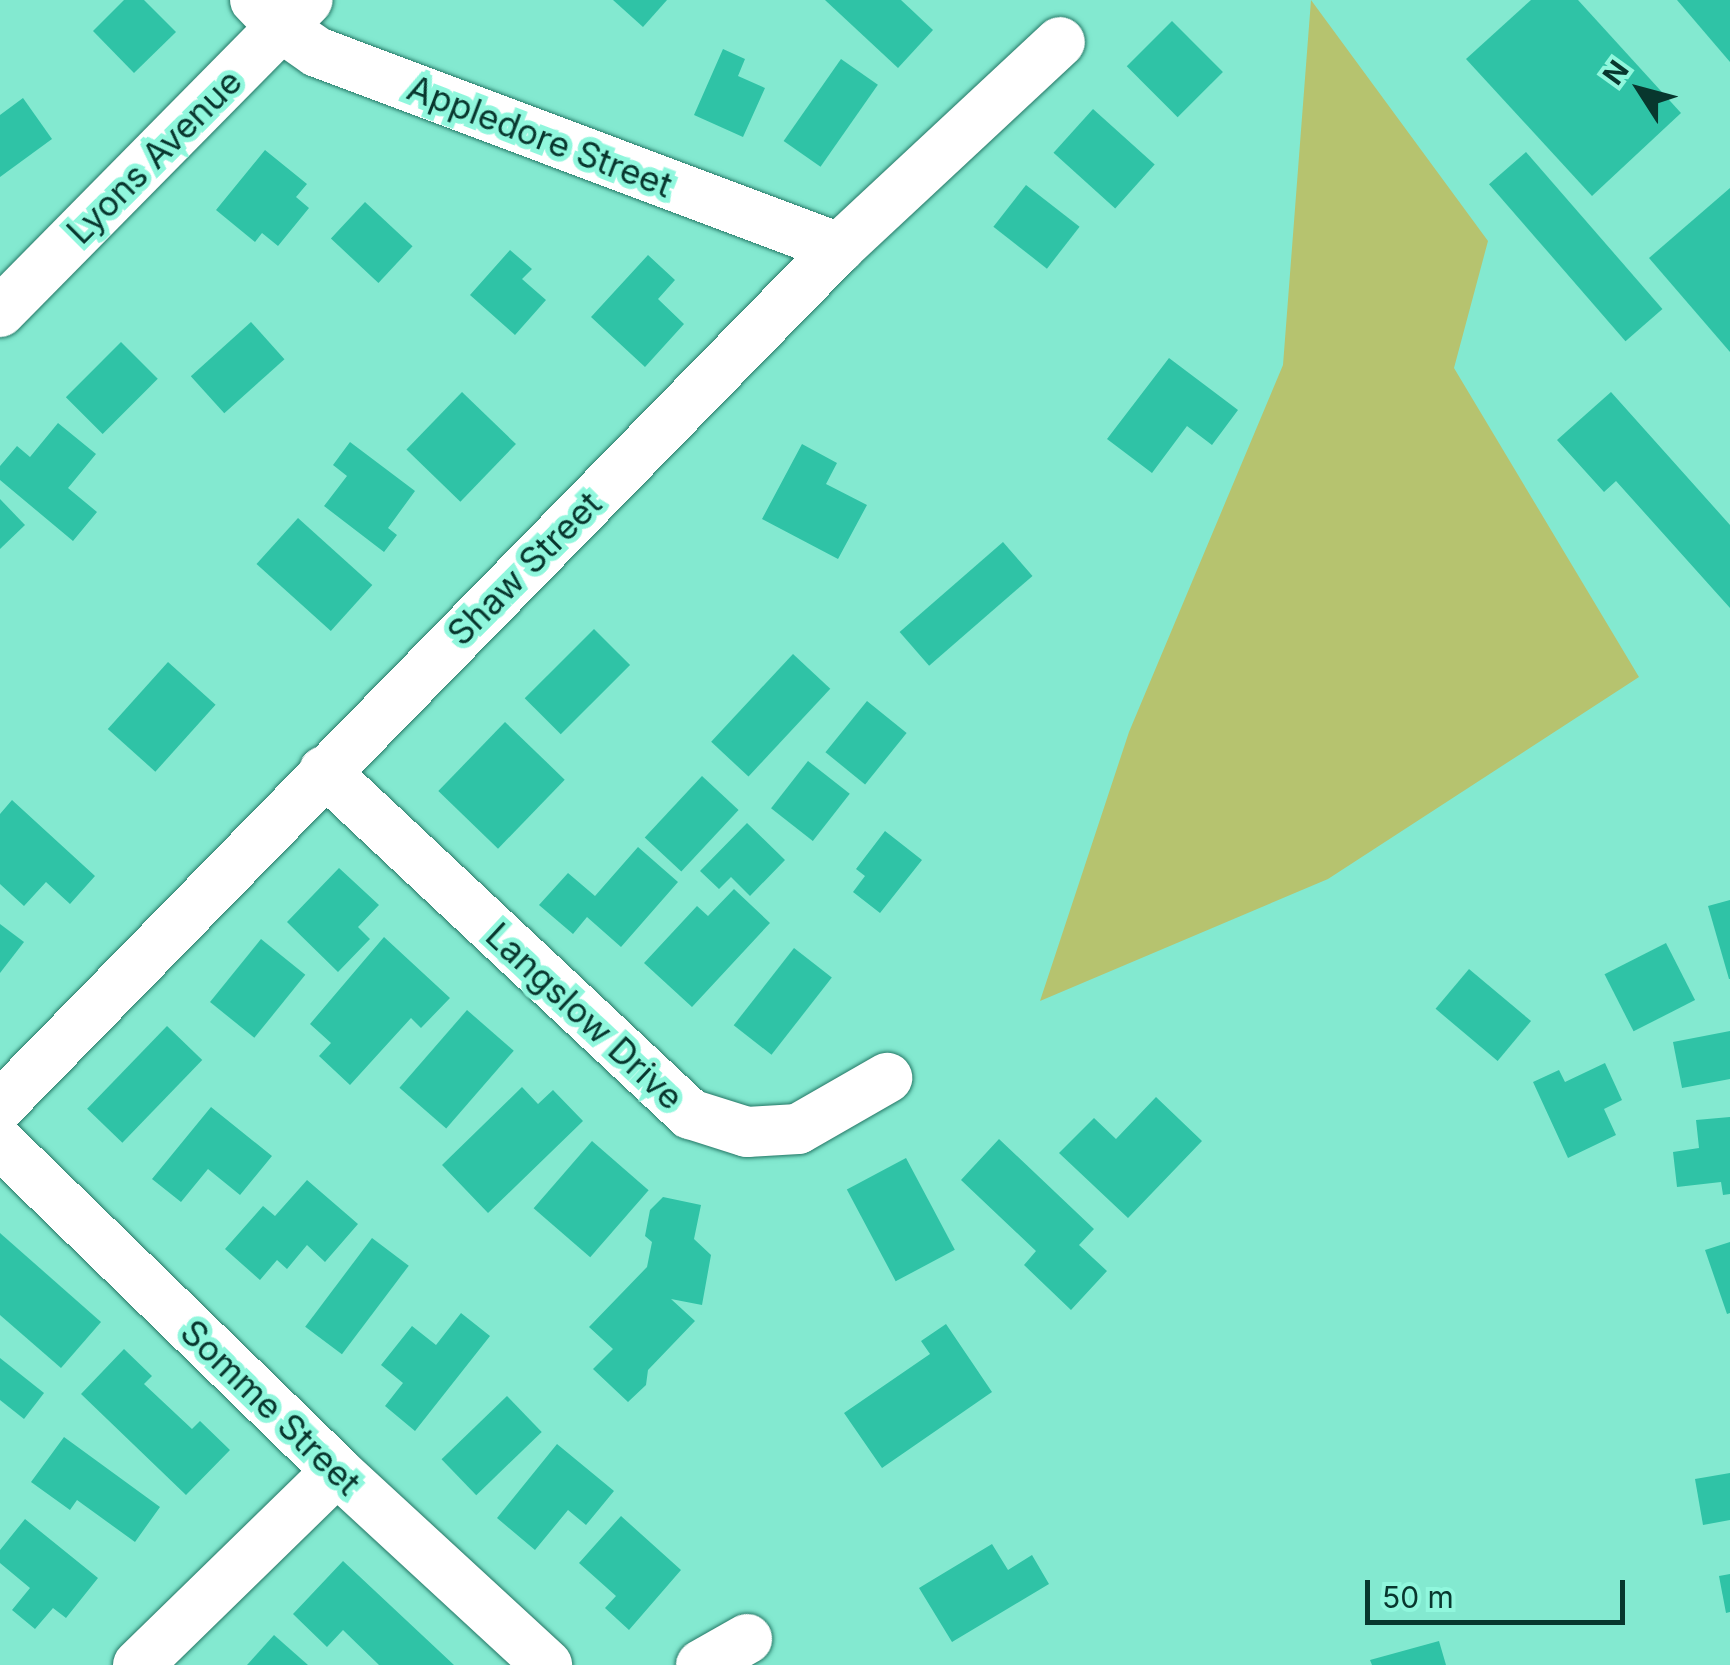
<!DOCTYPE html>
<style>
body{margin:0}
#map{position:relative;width:1730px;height:1665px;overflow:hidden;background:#83e9d0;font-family:Inter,sans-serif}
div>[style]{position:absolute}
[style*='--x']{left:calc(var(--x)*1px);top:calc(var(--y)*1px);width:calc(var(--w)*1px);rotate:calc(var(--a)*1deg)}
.green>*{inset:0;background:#b6c36f}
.building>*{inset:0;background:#2fc3a6;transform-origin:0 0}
.roads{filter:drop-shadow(0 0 2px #257766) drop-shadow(0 0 2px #257766)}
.minor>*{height:50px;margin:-25px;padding:0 25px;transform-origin:25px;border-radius:25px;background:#fff}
span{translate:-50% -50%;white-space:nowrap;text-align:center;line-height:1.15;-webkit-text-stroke:10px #90f7dd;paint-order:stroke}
.street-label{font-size:35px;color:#08372e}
.north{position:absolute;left:1590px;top:40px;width:100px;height:100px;-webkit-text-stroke:8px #90f7dd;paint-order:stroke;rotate:306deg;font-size:28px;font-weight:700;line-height:40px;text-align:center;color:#08372e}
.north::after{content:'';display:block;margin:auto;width:35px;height:45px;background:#08372e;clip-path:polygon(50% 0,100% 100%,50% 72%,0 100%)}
.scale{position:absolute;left:1365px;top:1580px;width:260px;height:45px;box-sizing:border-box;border:5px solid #08372e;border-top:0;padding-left:12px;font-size:30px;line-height:35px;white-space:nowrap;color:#08372e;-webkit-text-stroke:8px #90f7dd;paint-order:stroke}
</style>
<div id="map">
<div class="green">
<div style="clip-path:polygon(1311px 0,1488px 241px,1454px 368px,1639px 677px,1328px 879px,1040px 1001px,1129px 732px,1283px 365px)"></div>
</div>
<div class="building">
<div style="clip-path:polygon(124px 0,144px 0,176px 32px,134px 73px,93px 31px)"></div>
<div style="clip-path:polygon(613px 0,667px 0,643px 27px)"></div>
<div style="clip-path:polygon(825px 0,901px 0,933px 30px,898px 68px)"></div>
<div style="clip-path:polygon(1531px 0,1578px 0,1681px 113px,1592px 196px,1466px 59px)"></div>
<div style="clip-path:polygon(1677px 0,1730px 0,1730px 62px)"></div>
<div style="left:1172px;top:21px;width:72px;height:64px;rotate:45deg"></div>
<div style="clip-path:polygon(723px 49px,745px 59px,738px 76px,765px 88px,743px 137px,694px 115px)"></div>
<div style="left:841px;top:59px;width:45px;height:100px;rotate:35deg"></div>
<div style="clip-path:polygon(23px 98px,52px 139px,0 177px,0 115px)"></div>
<div style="left:1093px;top:109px;width:83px;height:59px;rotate:42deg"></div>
<div style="clip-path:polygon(265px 150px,307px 184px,296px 197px,309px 208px,278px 246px,262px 233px,255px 242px,216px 210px)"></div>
<div style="left:1526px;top:152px;width:208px;height:49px;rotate:49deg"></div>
<div style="left:1026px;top:185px;width:68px;height:53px;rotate:38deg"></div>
<div style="clip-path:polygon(1730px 188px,1730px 352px,1649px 258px)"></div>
<div style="left:365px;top:202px;width:65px;height:50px;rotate:43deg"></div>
<div style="clip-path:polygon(510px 250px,532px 269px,522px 279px,546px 300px,515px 335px,470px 295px)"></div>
<div style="clip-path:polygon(648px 255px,675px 280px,658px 299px,684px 324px,645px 367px,591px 317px)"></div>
<div style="left:251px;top:322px;width:50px;height:81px;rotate:48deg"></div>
<div style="left:121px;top:342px;width:52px;height:78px;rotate:45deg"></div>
<div style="clip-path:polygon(1169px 358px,1238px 410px,1212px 445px,1187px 426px,1152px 473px,1107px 439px)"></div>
<div style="left:462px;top:392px;width:75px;height:80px;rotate:44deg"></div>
<div style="clip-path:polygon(1611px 392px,1730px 525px,1730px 608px,1616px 481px,1604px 492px,1557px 440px)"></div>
<div style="clip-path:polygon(58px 423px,96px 454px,68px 488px,97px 512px,73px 541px,0 480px,0 466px,17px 446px,30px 457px)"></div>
<div style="clip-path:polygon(350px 442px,415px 491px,388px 528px,397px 535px,384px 552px,324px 506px,347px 476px,333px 465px)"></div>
<div style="clip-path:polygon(802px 444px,837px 463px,826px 484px,867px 505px,838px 559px,762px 519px)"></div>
<div style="clip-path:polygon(0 499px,25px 525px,0 549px)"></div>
<div style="left:298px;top:518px;width:100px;height:62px;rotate:42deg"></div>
<div style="left:1003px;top:542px;width:45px;height:137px;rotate:49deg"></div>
<div style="left:594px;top:629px;width:51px;height:98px;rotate:45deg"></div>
<div style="left:793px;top:654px;width:51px;height:120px;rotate:43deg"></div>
<div style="left:168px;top:662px;width:64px;height:90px;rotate:42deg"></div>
<div style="left:867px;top:701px;width:51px;height:66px;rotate:39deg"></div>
<div style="left:505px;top:722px;width:83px;height:96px;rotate:44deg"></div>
<div style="left:808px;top:761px;width:53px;height:60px;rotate:38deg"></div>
<div style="left:702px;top:776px;width:50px;height:84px;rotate:43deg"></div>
<div style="clip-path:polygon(12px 800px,95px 876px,70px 904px,46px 882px,24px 906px,0 884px,0 814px)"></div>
<div style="clip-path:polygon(747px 823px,785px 860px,750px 896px,731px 877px,719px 889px,700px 871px)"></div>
<div style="clip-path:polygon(885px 831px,922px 860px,880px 913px,853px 892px,865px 876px,856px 869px)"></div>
<div style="clip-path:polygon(638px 847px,678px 882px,621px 947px,587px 917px,573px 934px,539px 905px,568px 873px,595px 896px)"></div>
<div style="clip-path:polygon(339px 868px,379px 905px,358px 927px,370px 939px,338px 972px,287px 922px)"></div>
<div style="clip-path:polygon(734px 889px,770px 923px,692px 1007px,644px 963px,697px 906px,708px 916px)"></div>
<div style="clip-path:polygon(1730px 900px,1730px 979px,1729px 979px,1708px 906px)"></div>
<div style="clip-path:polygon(0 924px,24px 942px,0 973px)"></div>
<div style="clip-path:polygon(384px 937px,450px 998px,421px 1028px,411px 1018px,350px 1085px,319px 1056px,331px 1043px,310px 1024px)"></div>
<div style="left:261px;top:939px;width:57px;height:81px;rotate:39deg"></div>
<div style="left:1666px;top:943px;width:64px;height:69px;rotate:63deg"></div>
<div style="left:794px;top:948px;width:48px;height:98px;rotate:38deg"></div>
<div style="left:1469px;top:969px;width:81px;height:52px;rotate:40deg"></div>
<div style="left:467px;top:1010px;width:62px;height:103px;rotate:41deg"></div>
<div style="left:167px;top:1026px;width:49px;height:115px;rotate:44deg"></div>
<div style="clip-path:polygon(1730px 1031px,1730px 1079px,1682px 1088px,1673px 1042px)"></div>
<div style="clip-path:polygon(1605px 1063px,1622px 1100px,1604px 1109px,1616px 1135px,1568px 1158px,1533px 1082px,1559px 1070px,1565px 1082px)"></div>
<div style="clip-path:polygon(522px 1087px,538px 1104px,553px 1090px,583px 1121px,488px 1213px,442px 1165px)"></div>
<div style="clip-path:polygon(1156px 1097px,1202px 1141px,1128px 1218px,1059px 1153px,1094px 1118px,1116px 1139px)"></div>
<div style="clip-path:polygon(211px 1107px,272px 1156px,240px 1195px,208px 1169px,181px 1202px,152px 1179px)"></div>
<div style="clip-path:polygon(1730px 1117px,1730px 1194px,1723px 1195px,1721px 1182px,1677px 1187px,1673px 1152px,1699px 1148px,1696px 1120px)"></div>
<div style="clip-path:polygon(999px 1139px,1094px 1229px,1079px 1245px,1107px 1271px,1071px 1310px,1024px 1265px,1036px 1251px,961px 1180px)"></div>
<div style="left:592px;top:1141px;width:75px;height:89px;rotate:41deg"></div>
<div style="left:906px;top:1158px;width:104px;height:67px;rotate:62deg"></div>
<div style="clip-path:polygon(307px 1180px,358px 1224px,325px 1262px,307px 1245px,287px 1269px,277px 1260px,260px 1280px,225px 1249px,263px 1206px,275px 1216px)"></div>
<div style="clip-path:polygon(663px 1197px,701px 1205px,694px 1239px,711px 1255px,702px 1305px,671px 1299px,695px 1321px,648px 1370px,646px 1385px,628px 1402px,593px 1369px,613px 1349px,589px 1327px,647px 1267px,652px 1242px,645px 1236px,650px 1210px)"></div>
<div style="clip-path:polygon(0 1233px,101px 1322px,61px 1368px,0 1315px)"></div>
<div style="left:372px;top:1238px;width:46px;height:111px;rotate:37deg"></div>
<div style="clip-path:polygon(1730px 1242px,1730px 1313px,1727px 1314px,1705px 1250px)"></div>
<div style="clip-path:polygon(461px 1313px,490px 1336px,415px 1431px,385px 1406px,403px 1383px,381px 1365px,412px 1326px,436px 1345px)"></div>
<div style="clip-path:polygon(946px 1324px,992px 1392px,882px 1468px,844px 1413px,930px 1354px,921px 1341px)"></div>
<div style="clip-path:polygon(124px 1349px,152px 1376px,144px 1384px,192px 1429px,200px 1421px,230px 1450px,186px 1495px,81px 1394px)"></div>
<div style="clip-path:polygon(0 1358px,44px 1393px,24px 1419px,0 1400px)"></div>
<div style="left:507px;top:1396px;width:50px;height:91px;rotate:46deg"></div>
<div style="clip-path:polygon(64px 1437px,160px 1507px,135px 1542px,77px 1500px,70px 1510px,31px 1482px)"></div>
<div style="clip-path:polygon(557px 1444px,614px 1491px,586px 1525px,568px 1510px,535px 1550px,497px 1518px)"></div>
<div style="clip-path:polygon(1730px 1473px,1730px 1520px,1703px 1525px,1695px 1479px)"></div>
<div style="clip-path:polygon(621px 1516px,681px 1570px,629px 1630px,605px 1608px,616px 1596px,579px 1563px)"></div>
<div style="clip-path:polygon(25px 1519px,98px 1578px,66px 1618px,53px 1608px,35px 1629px,12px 1610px,30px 1588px,0 1563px,0 1550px)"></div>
<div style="clip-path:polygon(992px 1544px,1008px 1570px,1032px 1555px,1049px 1584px,952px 1642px,919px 1588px)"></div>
<div style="clip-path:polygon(343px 1561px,454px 1665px,379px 1665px,343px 1630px,327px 1647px,293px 1614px)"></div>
<div style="clip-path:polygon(1730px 1574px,1730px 1612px,1726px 1613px,1719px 1576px)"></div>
<div style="clip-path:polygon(274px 1635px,308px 1665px,247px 1665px)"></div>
<div style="clip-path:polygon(1439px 1641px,1446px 1665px,1372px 1665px,1370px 1660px)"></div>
</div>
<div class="roads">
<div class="minor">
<div style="--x:255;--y:0;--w:37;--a:46"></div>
<div style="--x:281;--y:27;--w:44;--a:34.8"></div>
<div style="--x:317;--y:52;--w:558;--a:20.58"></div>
<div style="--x:0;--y:312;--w:438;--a:-45.4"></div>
<div style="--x:324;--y:771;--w:502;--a:43.14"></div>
<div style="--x:690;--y:1114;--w:60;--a:17.5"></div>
<div style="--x:747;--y:1132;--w:51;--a:-3.4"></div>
<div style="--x:798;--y:1129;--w:103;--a:-29.8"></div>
<div style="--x:0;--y:1106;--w:1200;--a:-45.64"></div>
<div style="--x:839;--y:248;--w:302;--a:-43"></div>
<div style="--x:0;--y:1143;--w:470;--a:44.2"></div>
<div style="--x:337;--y:1471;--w:286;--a:42.7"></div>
<div style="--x:138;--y:1665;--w:278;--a:-44.3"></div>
<div style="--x:701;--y:1665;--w:53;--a:-29.5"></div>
</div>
</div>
<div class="street-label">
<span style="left:540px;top:136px;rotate:21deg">Appledore Street</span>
<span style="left:154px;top:156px;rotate:-45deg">Lyons Avenue</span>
<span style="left:524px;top:568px;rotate:-45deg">Shaw Street</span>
<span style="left:585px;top:1016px;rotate:43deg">Langslow Drive</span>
<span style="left:271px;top:1407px;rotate:44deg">Somme Street</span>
</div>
<div class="north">N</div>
<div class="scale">50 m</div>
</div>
